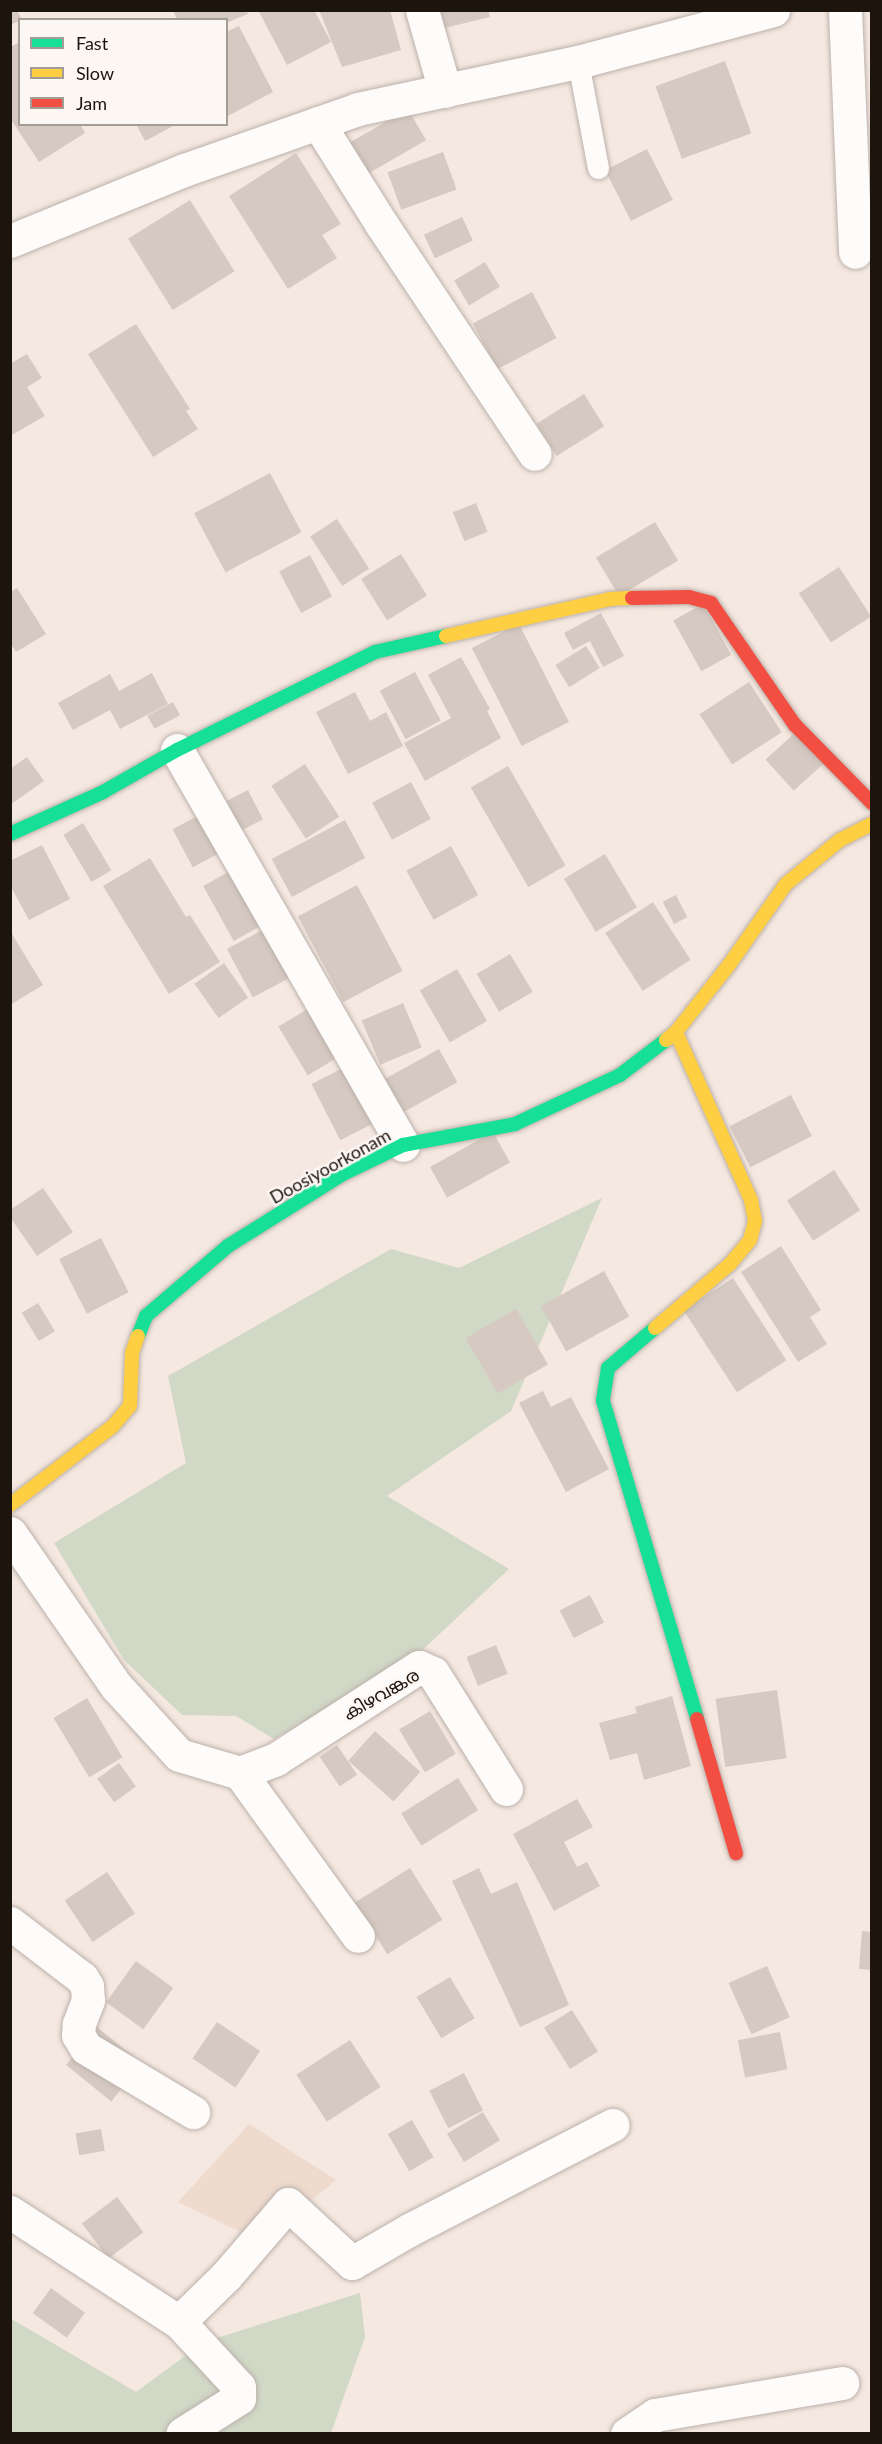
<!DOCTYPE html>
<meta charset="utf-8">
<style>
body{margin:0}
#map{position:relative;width:882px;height:2444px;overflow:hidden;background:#f5e8e0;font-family:Lato,"Noto Sans Malayalam",sans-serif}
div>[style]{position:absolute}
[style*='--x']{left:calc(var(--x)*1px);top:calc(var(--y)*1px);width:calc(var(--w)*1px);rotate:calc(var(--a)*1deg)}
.built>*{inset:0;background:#efdace}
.green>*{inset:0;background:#d1d8c6}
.building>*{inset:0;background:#d5c9c2;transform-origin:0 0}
.roads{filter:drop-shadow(0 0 2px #bcb1ab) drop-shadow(0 0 2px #bcb1ab)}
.lane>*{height:21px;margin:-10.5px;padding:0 10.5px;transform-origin:10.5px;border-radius:10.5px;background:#fefcfa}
.street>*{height:33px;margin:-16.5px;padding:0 16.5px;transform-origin:16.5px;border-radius:16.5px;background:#fefcfa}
.fast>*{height:14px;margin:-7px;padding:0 7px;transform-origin:7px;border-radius:7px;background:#16e098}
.slow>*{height:14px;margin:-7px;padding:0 7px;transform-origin:7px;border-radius:7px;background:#ffcf43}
.jam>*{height:14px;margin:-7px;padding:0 7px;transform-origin:7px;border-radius:7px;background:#f24e42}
span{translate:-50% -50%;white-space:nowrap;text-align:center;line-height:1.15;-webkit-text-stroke:5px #fdf7f3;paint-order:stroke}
.street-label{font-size:18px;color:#1e140e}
.frame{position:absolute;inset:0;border:12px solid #1e140e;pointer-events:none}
.legend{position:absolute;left:18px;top:18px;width:210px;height:108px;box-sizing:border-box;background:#fdf7f3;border:2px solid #a49c97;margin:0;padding:8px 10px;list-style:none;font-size:18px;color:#1e140e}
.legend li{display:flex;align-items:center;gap:12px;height:30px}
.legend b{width:30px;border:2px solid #a49c97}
</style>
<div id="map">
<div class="built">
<div style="clip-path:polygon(249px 2124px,336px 2180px,261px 2242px,178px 2202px)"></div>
</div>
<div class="green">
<div style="clip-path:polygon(602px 1198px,511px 1411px,387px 1496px,509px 1569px,417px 1655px,274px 1739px,236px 1716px,182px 1715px,124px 1660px,54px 1543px,186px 1463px,168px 1376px,391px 1249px,459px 1268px)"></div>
<div style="clip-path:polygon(360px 2293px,365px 2337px,331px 2433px,11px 2433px,10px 2318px,136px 2392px,204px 2342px)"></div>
</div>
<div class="building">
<div style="clip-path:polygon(10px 10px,17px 10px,22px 20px,10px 25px)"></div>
<div style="clip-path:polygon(173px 10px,246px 10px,248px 14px,226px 23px,226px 20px,177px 20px)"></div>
<div style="clip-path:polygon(258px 10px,314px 10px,331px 42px,287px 65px)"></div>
<div style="clip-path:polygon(319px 10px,390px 10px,401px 50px,342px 67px)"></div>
<div style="clip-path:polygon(433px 10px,488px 10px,490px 17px,436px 30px)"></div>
<div style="clip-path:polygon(239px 26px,273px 92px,226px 117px,226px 32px)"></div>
<div style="clip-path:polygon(20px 42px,20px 124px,80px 124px,85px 133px,39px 162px,10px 118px,10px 47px)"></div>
<div style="left:725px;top:61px;width:77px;height:74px;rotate:70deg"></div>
<div style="left:408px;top:109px;width:36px;height:79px;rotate:60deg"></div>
<div style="clip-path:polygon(136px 124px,177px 124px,145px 141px)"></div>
<div style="left:647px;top:149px;width:57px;height:47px;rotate:63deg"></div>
<div style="left:443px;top:152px;width:40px;height:59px;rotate:70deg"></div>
<div style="clip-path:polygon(296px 153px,341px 224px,322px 235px,337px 258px,288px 289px,229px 196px)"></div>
<div style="left:190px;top:200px;width:84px;height:73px;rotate:58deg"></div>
<div style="left:462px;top:217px;width:26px;height:42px;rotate:65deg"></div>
<div style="left:485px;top:262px;width:29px;height:36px;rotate:59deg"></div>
<div style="left:532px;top:292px;width:52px;height:67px;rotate:62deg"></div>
<div style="clip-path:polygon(136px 324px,190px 409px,186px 411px,198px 429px,153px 457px,88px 354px)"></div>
<div style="clip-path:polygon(27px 354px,42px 378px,27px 387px,45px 416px,10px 436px,10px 364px)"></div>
<div style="left:584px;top:394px;width:38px;height:56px;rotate:58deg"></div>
<div style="left:270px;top:473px;width:67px;height:86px;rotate:62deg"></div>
<div style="left:476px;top:503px;width:31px;height:25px;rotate:68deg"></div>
<div style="left:337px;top:519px;width:59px;height:32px;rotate:57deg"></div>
<div style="left:655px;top:522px;width:45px;height:69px;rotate:59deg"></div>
<div style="left:401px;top:554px;width:49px;height:47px;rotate:58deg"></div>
<div style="left:310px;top:555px;width:47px;height:35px;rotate:62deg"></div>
<div style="left:839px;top:567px;width:59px;height:48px;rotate:57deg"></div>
<div style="clip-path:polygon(17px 588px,46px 634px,16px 652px,10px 643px,10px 592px)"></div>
<div style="left:703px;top:604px;width:58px;height:34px;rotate:61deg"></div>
<div style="clip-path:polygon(601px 613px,624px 656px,603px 667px,590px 641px,573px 650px,564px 633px)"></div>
<div style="left:519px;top:624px;width:110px;height:53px;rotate:63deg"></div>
<div style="left:586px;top:646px;width:26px;height:36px;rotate:58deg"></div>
<div style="clip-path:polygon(461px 657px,490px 709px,487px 711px,501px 738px,425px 781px,404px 743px,451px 718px,428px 675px)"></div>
<div style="left:415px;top:672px;width:55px;height:40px;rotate:62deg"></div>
<div style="clip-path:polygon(152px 673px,168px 704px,120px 729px,110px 710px,73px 730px,58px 703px,110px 674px,119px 691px)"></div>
<div style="left:749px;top:682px;width:60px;height:59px;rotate:57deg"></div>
<div style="clip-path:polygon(355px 692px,370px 721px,386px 712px,403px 746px,348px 774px,316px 712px)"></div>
<div style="left:173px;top:702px;width:15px;height:29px;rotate:62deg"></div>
<div style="left:796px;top:732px;width:42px;height:41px;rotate:48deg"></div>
<div style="clip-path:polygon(27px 757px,44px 781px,10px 805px,10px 769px)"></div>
<div style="left:305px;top:764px;width:63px;height:40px;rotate:57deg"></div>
<div style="left:508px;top:766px;width:115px;height:43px;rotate:60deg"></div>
<div style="left:411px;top:782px;width:42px;height:44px;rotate:62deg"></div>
<div style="left:248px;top:790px;width:33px;height:24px;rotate:63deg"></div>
<div style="left:207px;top:811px;width:43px;height:39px;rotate:62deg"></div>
<div style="left:345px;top:820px;width:43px;height:83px;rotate:62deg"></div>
<div style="left:83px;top:823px;width:55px;height:23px;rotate:59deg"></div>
<div style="clip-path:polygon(42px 845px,70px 899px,29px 920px,10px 885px,10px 861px)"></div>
<div style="left:451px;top:846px;width:56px;height:51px;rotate:61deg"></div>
<div style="left:605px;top:854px;width:62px;height:48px;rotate:59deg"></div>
<div style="clip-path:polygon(150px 858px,186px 917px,190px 915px,220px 962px,169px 994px,103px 886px)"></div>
<div style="left:239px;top:866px;width:63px;height:41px;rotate:61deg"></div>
<div style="left:357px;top:885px;width:97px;height:67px;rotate:62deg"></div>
<div style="left:676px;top:895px;width:25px;height:15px;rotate:63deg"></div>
<div style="left:653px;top:902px;width:69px;height:57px;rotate:57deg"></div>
<div style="left:272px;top:925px;width:55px;height:51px;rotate:62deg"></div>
<div style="clip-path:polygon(12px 934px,43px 985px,10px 1005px,10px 935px)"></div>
<div style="left:510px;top:954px;width:44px;height:39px;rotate:59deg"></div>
<div style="left:224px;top:963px;width:42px;height:36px;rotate:55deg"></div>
<div style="left:457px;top:969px;width:60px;height:43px;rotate:60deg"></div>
<div style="left:403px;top:1003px;width:48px;height:45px;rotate:67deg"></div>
<div style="left:311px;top:1007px;width:57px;height:38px;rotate:59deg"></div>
<div style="left:439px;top:1049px;width:38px;height:64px;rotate:61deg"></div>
<div style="left:349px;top:1065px;width:63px;height:42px;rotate:63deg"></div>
<div style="left:791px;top:1095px;width:46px;height:69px;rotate:63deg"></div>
<div style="left:493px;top:1132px;width:35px;height:72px;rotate:61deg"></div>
<div style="left:834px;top:1170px;width:48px;height:56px;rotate:57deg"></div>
<div style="clip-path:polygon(43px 1188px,73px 1232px,37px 1256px,10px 1217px,10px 1210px)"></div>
<div style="left:101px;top:1238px;width:61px;height:47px;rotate:63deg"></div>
<div style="clip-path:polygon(781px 1246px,821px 1310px,810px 1317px,827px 1344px,798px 1362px,741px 1272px)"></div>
<div style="left:604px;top:1271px;width:52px;height:72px;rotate:61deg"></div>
<div style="left:733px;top:1278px;width:98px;height:59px;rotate:57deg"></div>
<div style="left:38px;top:1303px;width:33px;height:19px;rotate:59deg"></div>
<div style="left:516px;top:1309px;width:64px;height:58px;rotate:60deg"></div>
<div style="clip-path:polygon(543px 1391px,551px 1407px,571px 1397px,609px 1469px,566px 1492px,519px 1403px)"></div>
<div style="left:590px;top:1595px;width:31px;height:34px;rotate:63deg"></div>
<div style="left:496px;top:1645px;width:31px;height:32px;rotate:68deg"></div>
<div style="left:777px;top:1690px;width:69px;height:62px;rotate:82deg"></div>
<div style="clip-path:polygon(672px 1696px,691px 1766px,644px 1780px,637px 1753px,610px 1760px,599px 1723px,637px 1713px,635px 1707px)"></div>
<div style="left:87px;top:1698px;width:69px;height:39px;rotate:59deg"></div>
<div style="left:430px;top:1711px;width:50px;height:36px;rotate:59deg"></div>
<div style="left:375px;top:1731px;width:61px;height:40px;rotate:42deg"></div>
<div style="left:337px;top:1745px;width:36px;height:21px;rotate:56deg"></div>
<div style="left:119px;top:1763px;width:29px;height:27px;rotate:54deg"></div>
<div style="left:458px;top:1778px;width:38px;height:67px;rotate:58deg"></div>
<div style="clip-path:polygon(577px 1799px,593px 1827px,564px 1842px,577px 1867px,587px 1862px,600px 1886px,554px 1911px,513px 1834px)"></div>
<div style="left:410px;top:1868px;width:61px;height:65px;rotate:58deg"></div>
<div style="clip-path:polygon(479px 1868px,491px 1894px,517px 1882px,569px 2005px,520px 2027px,452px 1881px)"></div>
<div style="left:107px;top:1872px;width:50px;height:51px;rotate:56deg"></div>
<div style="clip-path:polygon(862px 1931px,872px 1932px,872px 1970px,859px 1969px)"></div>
<div style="left:136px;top:1961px;width:46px;height:51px;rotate:36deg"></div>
<div style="left:767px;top:1966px;width:56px;height:42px;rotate:66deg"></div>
<div style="left:450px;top:1977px;width:48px;height:39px;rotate:59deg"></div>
<div style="left:572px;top:2010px;width:49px;height:33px;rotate:58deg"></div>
<div style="left:217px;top:2022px;width:52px;height:44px;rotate:34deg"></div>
<div style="left:97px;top:2027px;width:58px;height:49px;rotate:39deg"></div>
<div style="left:780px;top:2032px;width:38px;height:43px;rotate:79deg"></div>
<div style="left:350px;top:2040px;width:56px;height:64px;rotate:57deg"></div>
<div style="left:464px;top:2073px;width:42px;height:39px;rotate:63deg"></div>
<div style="left:483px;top:2112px;width:33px;height:42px;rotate:59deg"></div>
<div style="left:412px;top:2120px;width:43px;height:28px;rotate:60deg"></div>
<div style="left:101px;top:2129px;width:22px;height:26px;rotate:80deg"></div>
<div style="left:117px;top:2197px;width:44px;height:44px;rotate:53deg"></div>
<div style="left:51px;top:2288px;width:42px;height:31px;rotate:36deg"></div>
</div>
<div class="roads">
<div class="lane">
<div style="--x:578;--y:62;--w:108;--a:79.3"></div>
</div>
<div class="street">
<div style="--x:422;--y:10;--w:84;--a:74.1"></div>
<div style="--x:845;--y:10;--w:242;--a:87.6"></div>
<div style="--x:318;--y:123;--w:120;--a:57.9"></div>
<div style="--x:382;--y:225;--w:275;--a:56.3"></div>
<div style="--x:10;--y:241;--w:188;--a:-22.2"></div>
<div style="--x:184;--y:170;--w:184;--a:-19.3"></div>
<div style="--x:358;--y:109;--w:225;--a:-12.1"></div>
<div style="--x:578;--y:62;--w:202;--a:-14.9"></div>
<div style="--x:177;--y:750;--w:455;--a:60.2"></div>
<div style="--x:10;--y:1533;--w:186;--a:55.3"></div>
<div style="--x:116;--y:1686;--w:93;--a:47.6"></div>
<div style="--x:179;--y:1755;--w:64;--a:16.4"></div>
<div style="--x:240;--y:1773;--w:201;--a:54.1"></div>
<div style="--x:240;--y:1773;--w:39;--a:-21"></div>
<div style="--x:276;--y:1759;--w:170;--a:-32.8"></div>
<div style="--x:419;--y:1667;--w:15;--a:23"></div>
<div style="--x:433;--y:1673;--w:137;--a:57.8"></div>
<div style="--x:10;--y:1923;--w:91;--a:37.4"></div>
<div style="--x:82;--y:1978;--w:9;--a:58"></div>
<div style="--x:87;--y:1986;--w:14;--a:86"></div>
<div style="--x:88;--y:2000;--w:26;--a:111"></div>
<div style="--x:79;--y:2024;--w:11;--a:95"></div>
<div style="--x:78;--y:2035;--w:15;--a:58"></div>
<div style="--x:86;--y:2048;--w:125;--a:30.9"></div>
<div style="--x:10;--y:2212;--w:202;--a:33.1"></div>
<div style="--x:179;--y:2322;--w:66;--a:-44.4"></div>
<div style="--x:226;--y:2276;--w:95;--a:-49.3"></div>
<div style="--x:288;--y:2204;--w:87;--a:42.7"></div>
<div style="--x:352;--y:2263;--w:66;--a:-30.1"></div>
<div style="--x:409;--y:2230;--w:229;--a:-27.3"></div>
<div style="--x:179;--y:2322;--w:88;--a:47.3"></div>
<div style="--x:239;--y:2387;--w:11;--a:90"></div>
<div style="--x:239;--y:2398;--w:67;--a:147.7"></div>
<div style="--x:627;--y:2434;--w:34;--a:-34"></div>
<div style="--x:655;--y:2415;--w:190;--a:-9.7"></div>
</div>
<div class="fast">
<div style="--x:10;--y:834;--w:102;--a:-24.3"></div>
<div style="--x:103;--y:792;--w:85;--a:-29.6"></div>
<div style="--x:177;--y:750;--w:221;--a:-26.3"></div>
<div style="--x:375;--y:652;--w:73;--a:-12.7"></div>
<div style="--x:655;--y:1328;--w:62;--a:139.6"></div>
<div style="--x:608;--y:1368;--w:33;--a:99"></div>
<div style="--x:603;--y:1401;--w:332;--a:73.5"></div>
<div style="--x:138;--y:1336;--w:22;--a:-68"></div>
<div style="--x:146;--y:1316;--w:108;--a:-40.5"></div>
<div style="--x:228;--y:1246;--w:136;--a:-32.1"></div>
<div style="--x:343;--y:1174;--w:67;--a:-25.8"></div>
<div style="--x:403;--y:1145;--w:114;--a:-10.6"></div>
<div style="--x:515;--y:1124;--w:116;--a:-25"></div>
<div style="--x:620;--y:1075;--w:58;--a:-37.3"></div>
</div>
<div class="slow">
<div style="--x:446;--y:636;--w:168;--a:-12.7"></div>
<div style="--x:610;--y:599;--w:22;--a:-3"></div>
<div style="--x:666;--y:1040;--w:13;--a:-39"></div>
<div style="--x:676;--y:1032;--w:85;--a:-51.7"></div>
<div style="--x:729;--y:965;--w:99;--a:-54.9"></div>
<div style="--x:786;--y:884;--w:70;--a:-39.2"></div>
<div style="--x:840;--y:840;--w:36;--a:-27"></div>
<div style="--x:655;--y:1328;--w:99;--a:-40.5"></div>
<div style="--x:730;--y:1264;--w:31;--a:-50"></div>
<div style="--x:750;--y:1240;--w:20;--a:-75"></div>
<div style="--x:755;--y:1221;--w:21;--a:-101"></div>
<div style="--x:751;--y:1200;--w:184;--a:-114.1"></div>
<div style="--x:10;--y:1505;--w:130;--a:-37.5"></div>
<div style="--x:113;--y:1426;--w:26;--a:-50"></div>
<div style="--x:130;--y:1406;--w:53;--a:-87.8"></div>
<div style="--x:132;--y:1353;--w:18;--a:-71"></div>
</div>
<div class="jam">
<div style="--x:632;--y:598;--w:57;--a:-1"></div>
<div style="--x:689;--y:597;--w:23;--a:15"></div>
<div style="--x:711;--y:603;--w:148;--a:55.5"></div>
<div style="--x:795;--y:725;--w:110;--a:45.4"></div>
<div style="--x:697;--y:1719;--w:140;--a:73.8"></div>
</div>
</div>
<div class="street-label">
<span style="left:330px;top:1166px;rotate:-29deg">Doosiyoorkonam</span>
<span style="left:381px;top:1694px;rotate:-30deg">കിഴവങ്കര</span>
</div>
<div class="frame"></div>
<ul class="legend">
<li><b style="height:8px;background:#16e098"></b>Fast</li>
<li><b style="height:8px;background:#ffcf43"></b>Slow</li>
<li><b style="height:8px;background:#f24e42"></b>Jam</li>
</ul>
</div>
